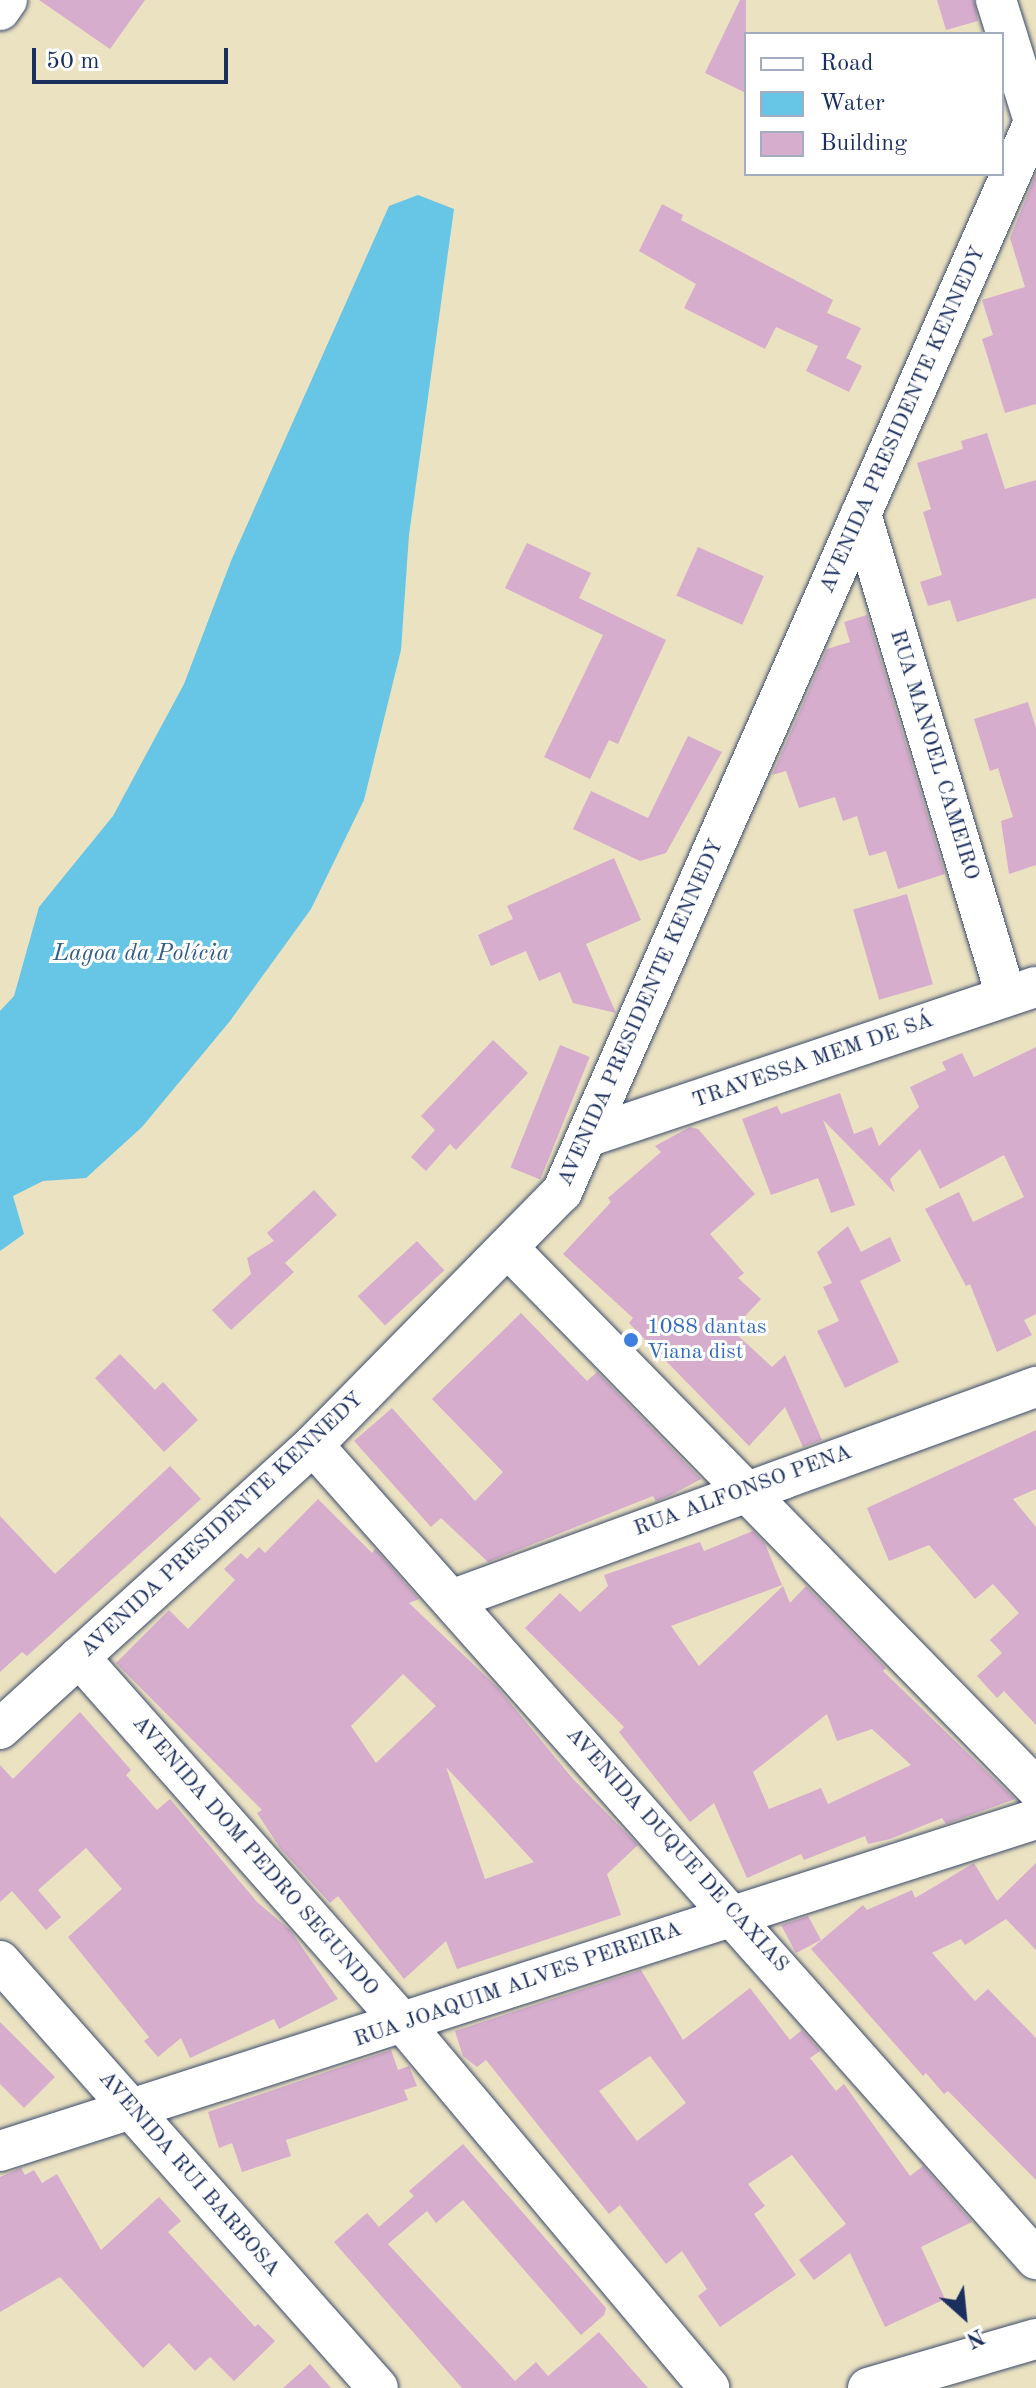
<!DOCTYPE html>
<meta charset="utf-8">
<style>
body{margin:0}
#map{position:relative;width:1036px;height:2388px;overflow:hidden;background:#ebe2c1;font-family:"Old Standard TT",serif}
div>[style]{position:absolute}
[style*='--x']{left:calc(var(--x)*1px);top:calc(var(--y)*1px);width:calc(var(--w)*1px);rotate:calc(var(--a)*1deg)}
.water>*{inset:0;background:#67c5e5}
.building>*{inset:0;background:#d6adcd;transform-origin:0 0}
.roads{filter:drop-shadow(0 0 2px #3a4a6d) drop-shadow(0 0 2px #3a4a6d)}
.minor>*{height:40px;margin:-20px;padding:0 20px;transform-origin:20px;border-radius:20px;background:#fff}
.dots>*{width:22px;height:22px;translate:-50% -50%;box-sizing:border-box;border:4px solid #fff;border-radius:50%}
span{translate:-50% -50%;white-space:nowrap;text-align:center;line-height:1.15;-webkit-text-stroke:6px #fff;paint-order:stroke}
.street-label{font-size:22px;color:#1b2f5e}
.shop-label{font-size:22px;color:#366cbe}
.left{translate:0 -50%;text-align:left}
.water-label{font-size:24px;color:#325c86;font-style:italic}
.legend{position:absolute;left:744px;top:32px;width:260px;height:144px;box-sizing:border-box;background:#fff;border:2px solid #a4acbf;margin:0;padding:10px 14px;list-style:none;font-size:24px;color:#1b2f5e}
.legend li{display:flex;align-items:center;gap:16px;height:40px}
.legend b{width:40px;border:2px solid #a4acbf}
.north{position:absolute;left:924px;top:2276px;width:80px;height:80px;-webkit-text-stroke:6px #fff;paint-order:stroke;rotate:153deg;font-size:22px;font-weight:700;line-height:32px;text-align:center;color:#1b2f5e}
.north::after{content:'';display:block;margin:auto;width:28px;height:36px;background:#1b2f5e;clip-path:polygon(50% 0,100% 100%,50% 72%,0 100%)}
.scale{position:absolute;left:32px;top:48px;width:196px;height:36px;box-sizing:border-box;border:4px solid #1b2f5e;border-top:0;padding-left:10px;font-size:24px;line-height:28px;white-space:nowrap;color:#1b2f5e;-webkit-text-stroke:6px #fff;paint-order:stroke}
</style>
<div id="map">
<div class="water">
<div style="clip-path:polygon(418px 195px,454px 209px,409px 535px,401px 650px,364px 800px,311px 909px,230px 1021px,142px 1127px,86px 1178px,43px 1181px,13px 1196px,24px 1234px,0 1251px,0 1011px,14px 996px,39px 907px,113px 816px,184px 684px,231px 561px,389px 206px)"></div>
</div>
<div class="building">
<div style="clip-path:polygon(39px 0,145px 0,110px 49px)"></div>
<div style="clip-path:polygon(740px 0,746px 0,746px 93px,705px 73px)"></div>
<div style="clip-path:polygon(937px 0,974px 0,978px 21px,946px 30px)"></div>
<div style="clip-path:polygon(1036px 174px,1036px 404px,1005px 413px,982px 339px,993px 335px,982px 300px,1025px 287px,1010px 238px)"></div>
<div style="clip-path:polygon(662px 204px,683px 215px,681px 220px,833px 300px,827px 313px,861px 328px,846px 358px,862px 366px,849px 392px,806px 371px,818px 346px,776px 327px,765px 349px,684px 308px,696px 284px,639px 251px)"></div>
<div style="clip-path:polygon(987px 433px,1005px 489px,1036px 480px,1036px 598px,957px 622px,950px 600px,928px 606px,920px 582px,942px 575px,923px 512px,931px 509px,917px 463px,963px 449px,961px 441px)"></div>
<div style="clip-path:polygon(527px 543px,591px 573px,579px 598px,666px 640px,618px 744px,609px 740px,590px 779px,544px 757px,603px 635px,505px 588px)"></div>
<div style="left:698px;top:547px;width:72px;height:53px;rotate:24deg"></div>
<div style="clip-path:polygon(867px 615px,945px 874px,898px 889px,886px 851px,869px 856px,857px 816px,843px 821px,835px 797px,799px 808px,786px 771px,772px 775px,827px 649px,850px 642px,844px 622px)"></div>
<div style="clip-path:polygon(1028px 702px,1036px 728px,1036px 865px,1009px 874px,1001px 821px,1013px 817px,998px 768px,990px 771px,974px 719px)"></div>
<div style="clip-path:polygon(688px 736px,722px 752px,666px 853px,640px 861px,573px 829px,591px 791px,648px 818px)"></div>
<div style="clip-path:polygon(614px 858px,641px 920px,586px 944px,616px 1013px,573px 1003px,560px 972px,539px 981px,526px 951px,491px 966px,478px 935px,513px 919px,507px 906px)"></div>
<div style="left:907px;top:894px;width:94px;height:56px;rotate:74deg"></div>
<div style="clip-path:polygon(493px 1040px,528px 1073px,456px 1150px,450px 1144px,426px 1171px,411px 1157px,435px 1130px,421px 1116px)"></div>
<div style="left:560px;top:1045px;width:32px;height:132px;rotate:22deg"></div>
<div style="clip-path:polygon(1036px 1047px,1036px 1314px,1024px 1320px,1032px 1335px,997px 1352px,970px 1284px,966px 1286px,925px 1209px,959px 1192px,973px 1222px,1024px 1197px,1004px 1155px,940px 1189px,920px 1149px,890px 1179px,895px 1193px,823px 1120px,855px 1205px,831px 1213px,818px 1178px,771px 1195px,742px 1119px,777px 1106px,781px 1114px,840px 1093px,854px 1134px,872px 1127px,879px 1146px,919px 1107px,910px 1087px,946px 1070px,942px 1062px,962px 1053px,974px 1077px)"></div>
<div style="clip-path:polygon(690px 1127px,698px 1129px,755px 1194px,710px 1234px,744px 1273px,738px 1278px,761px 1299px,732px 1330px,772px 1367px,785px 1355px,822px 1440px,803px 1447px,785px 1407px,749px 1446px,629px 1323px,633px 1318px,563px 1254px,611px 1202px,608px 1198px,661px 1152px,655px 1146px)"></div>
<div style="clip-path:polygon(314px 1190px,337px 1215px,285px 1263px,294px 1272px,231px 1330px,212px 1310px,251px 1274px,247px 1258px,274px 1241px,267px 1233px)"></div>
<div style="clip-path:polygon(848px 1226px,861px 1252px,890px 1237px,901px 1261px,860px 1281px,899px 1362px,845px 1388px,817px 1331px,839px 1321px,823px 1287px,832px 1283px,817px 1252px)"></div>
<div style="left:417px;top:1241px;width:40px;height:81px;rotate:47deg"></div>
<div style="clip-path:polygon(521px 1313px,587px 1381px,597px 1372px,701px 1479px,671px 1495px,656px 1501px,653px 1496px,488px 1562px,441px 1518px,431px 1527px,354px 1441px,392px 1408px,475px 1501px,503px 1472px,432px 1399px)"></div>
<div style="clip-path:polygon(120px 1354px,155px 1390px,163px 1382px,198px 1420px,164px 1452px,95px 1378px)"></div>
<div style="clip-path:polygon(1036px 1430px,1036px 1489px,1013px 1499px,1036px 1527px,1036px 1725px,1004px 1691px,997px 1698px,977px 1676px,1002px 1653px,990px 1640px,1019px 1613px,993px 1584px,975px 1599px,929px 1545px,889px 1561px,867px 1508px)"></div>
<div style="clip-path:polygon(170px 1466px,201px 1499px,27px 1656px,22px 1652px,0 1672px,0 1516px,55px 1574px)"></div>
<div style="clip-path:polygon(evenodd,318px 1499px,372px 1553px,375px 1549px,419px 1599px,409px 1603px,497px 1687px,573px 1779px,638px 1845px,607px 1874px,621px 1915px,457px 1969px,446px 1941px,404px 1979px,338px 1896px,330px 1903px,280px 1848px,257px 1813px,262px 1810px,116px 1663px,169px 1610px,188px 1629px,235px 1580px,224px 1569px,241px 1553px,247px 1559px,259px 1547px,265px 1553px,318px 1499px,403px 1674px,436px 1706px,376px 1763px,351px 1726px,403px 1674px,318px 1499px,446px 1767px,534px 1862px,485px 1879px,446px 1767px)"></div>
<div style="clip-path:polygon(evenodd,753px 1531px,765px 1544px,782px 1585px,671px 1626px,699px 1666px,783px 1586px,790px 1603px,806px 1586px,886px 1668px,883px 1671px,1015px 1799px,946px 1824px,942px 1818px,890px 1839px,868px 1844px,865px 1836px,804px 1860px,801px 1854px,747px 1878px,714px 1803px,690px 1822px,619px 1732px,624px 1727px,525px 1628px,560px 1593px,580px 1612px,608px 1586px,604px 1575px,700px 1542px,704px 1551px,753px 1531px,827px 1714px,837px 1741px,872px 1729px,911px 1765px,828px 1804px,821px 1788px,769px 1809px,753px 1772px,827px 1714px)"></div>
<div style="clip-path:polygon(80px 1712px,131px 1770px,126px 1775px,157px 1810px,170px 1799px,257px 1902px,290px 1930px,338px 1999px,279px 2029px,274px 2019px,190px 2058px,181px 2038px,158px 2057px,144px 2041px,149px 2037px,68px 1937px,122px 1889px,86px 1848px,38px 1890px,61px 1917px,46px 1930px,12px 1891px,0 1902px,0 1765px,13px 1779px)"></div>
<div style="clip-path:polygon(974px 1863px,997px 1901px,1036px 1863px,1036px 1950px,1006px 1919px,965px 1945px,961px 1939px,932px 1953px,975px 2001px,988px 1989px,1036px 2038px,1036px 2180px,948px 2091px,944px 2094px,926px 2073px,923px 2076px,811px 1949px,863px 1905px,867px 1910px,912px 1890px,915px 1898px)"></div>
<div style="clip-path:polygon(808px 1916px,821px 1940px,796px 1953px,781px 1925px)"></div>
<div style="clip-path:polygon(evenodd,641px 1970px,683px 2040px,750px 1988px,790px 2040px,802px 2030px,820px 2051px,810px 2058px,836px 2091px,844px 2084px,910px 2176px,923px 2166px,972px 2222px,921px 2247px,945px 2299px,885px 2327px,850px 2253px,814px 2280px,799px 2260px,846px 2224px,792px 2155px,748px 2184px,765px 2206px,754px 2214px,796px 2275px,720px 2327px,698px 2296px,707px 2289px,682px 2251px,666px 2264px,620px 2205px,609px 2214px,486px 2060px,477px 2067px,463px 2056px,455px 2031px,641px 1970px,650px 2056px,686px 2103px,637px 2141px,599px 2091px,650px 2056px)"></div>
<div style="clip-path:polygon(0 2022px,55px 2077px,24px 2108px,0 2084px)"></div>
<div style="clip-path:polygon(391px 2050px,398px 2070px,409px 2066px,417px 2086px,404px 2090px,408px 2100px,286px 2140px,291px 2156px,242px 2172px,232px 2143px,219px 2148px,208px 2112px)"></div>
<div style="clip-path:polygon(463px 2144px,606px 2308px,604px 2315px,581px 2335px,463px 2200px,436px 2223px,427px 2211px,388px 2244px,515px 2381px,536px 2362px,548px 2376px,599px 2332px,648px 2388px,462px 2388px,334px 2242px,367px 2213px,379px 2227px,414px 2196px,409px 2191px)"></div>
<div style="clip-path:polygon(21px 2168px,25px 2175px,34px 2170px,42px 2183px,57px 2174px,101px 2250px,159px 2197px,181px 2221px,168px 2232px,255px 2327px,258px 2324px,275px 2341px,234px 2381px,210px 2357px,195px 2371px,169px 2343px,143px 2368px,60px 2277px,0 2312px,0 2177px)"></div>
<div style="clip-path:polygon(310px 2364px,331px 2388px,283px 2388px)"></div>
</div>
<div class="roads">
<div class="minor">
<div style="--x:996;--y:0;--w:134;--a:72.6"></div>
<div style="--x:0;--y:10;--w:12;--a:-55"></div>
<div style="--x:861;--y:514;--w:503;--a:73.26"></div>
<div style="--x:590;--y:1136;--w:470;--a:-18.5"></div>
<div style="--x:509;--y:1249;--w:754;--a:45.64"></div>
<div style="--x:313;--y:1445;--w:1089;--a:48.39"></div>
<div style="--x:451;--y:1600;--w:623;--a:-20.01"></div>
<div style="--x:79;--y:1657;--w:490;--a:48.5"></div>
<div style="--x:404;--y:2024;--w:475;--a:50"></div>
<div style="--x:0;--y:1729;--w:423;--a:-42.2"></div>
<div style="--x:313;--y:1445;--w:355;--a:-45.5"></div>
<div style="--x:562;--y:1192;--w:1169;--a:-66.2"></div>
<div style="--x:0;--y:1961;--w:570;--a:48.48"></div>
<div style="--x:0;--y:2151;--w:1088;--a:-17.77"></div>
<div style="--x:868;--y:2388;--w:175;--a:-16.3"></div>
</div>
</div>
<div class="dots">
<div style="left:631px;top:1340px;background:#3f7fe0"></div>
</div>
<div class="street-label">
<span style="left:903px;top:420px;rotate:-66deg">AVENIDA PRESIDENTE KENNEDY</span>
<span style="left:934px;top:755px;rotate:73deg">RUA MANOEL CAMEIRO</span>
<span style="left:641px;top:1013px;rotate:-66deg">AVENIDA PRESIDENTE KENNEDY</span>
<span style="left:813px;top:1061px;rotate:-19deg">TRAVESSA MEM DE SÁ</span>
<span style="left:743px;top:1491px;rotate:-20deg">RUA ALFONSO PENA</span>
<span style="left:222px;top:1525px;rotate:-43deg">AVENIDA PRESIDENTE KENNEDY</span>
<span style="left:677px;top:1850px;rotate:48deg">AVENIDA DUQUE DE CAXIAS</span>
<span style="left:255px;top:1856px;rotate:49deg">AVENIDA DOM PEDRO SEGUNDO</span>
<span style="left:518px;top:1985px;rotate:-19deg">RUA JOAQUIM ALVES PEREIRA</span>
<span style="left:189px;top:2174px;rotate:49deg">AVENIDA RUI BARBOSA</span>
</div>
<div class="shop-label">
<span class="left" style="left:647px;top:1340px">1088 dantas<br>Viana dist</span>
</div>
<div class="water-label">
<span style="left:141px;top:955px">Lagoa da Polícia</span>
</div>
<ul class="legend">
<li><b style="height:10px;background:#fff"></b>Road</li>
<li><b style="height:22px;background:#67c5e5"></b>Water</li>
<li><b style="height:22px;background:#d6adcd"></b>Building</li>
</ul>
<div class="north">N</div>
<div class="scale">50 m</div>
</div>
